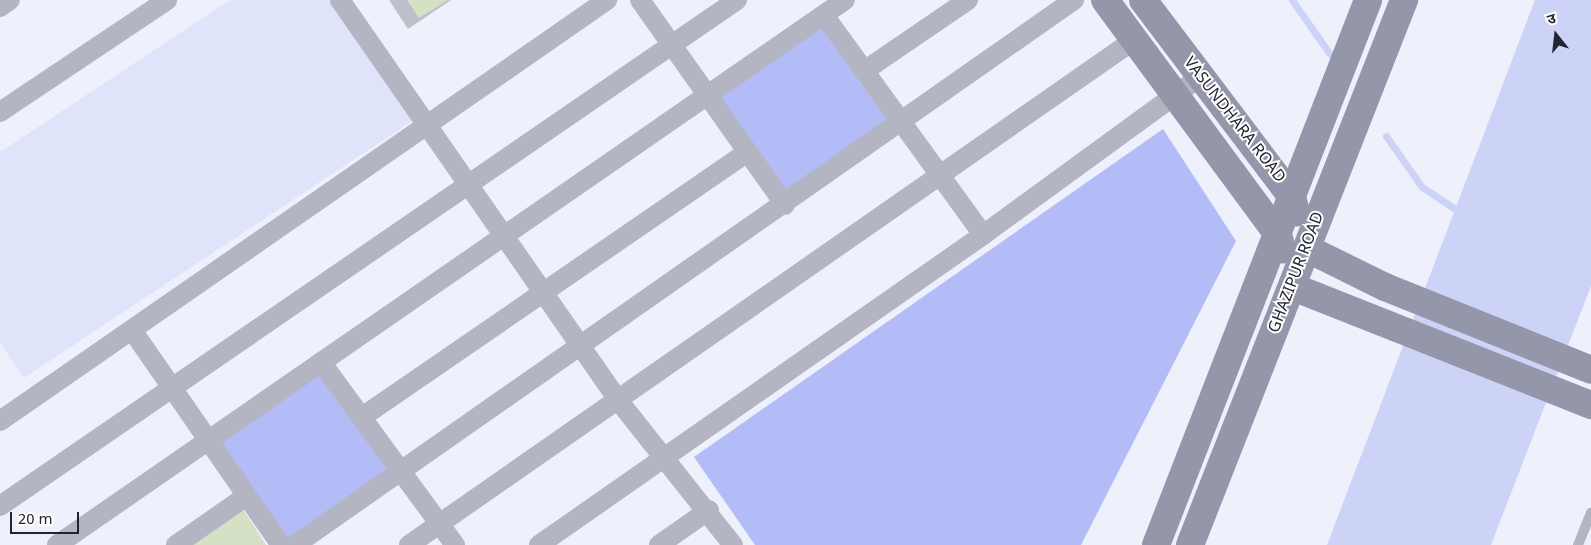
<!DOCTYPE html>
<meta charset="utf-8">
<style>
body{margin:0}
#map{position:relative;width:1591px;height:545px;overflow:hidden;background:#eef0fc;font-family:Georgia,"Noto Sans Devanagari",serif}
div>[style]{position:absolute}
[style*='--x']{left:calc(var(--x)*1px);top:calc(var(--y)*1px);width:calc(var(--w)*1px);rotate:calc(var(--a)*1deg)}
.built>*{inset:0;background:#e0e4fb}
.green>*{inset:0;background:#b4bcf8;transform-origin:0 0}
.water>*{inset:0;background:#cdd3f7}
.shadow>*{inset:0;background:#0003}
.stream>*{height:7px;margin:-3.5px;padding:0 3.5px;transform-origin:3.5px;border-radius:3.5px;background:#cdd3f7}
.building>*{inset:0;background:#d4e1c4}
.lane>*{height:10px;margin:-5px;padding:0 5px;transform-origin:5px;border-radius:5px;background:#b3b5c2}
.street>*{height:20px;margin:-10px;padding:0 10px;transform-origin:10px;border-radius:10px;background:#b3b5c2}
.secondary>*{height:28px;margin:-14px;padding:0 14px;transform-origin:14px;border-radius:14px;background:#9497aa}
span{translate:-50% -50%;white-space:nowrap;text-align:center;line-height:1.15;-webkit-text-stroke:4px #fefefe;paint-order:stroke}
.street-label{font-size:16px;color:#232530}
.north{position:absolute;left:1531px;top:10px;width:50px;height:50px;-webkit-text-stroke:4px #fefefe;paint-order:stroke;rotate:344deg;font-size:14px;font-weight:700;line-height:20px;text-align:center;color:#232530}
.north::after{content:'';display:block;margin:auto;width:18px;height:22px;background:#232530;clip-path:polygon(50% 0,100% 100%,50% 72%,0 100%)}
.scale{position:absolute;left:10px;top:512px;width:69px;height:22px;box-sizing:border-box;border:2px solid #232530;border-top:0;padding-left:6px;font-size:15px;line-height:18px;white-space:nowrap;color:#232530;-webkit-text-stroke:4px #fefefe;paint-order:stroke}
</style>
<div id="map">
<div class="built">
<div style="clip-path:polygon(230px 0,331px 0,412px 121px,24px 378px,0 343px,0 152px)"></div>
</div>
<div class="green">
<div style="left:827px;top:22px;width:121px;height:135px;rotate:55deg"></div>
<div style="clip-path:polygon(1163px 129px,1236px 241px,1081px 545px,755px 545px,694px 457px)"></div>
<div style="left:323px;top:367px;width:120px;height:135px;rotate:54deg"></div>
</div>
<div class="water">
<div style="clip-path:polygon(1535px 0,1591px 0,1591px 286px,1491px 545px,1327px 545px)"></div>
</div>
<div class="shadow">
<div style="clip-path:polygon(389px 0,451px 0,408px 29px)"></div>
</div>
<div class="stream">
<div style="--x:1292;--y:0;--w:66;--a:54.9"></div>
<div style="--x:1386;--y:136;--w:62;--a:54.8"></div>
<div style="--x:1422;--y:187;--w:49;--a:33.4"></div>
</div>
<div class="building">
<div style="clip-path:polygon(407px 0,448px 0,419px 18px)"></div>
<div style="clip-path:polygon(243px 509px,266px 545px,188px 545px)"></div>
</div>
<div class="lane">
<div style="--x:1578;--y:545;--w:35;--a:-68"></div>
</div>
<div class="street">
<div style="--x:340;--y:0;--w:487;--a:55.2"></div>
<div style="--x:618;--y:400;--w:185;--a:51.6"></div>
<div style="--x:640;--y:0;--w:251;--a:54.7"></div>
<div style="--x:0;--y:7;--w:12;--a:-35"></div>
<div style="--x:824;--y:15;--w:271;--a:54.1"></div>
<div style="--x:864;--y:71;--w:126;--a:-34.3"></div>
<div style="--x:0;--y:112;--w:201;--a:-33.8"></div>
<div style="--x:132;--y:330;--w:262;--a:55.3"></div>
<div style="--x:321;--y:362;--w:227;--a:53.8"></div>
<div style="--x:362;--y:417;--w:467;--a:-34.5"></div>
<div style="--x:0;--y:421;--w:739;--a:-34.74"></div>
<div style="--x:0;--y:506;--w:894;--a:-34.47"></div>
<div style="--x:57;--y:545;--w:958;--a:-34.67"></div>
<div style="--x:176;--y:545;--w:84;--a:-34.8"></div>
<div style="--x:295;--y:545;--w:951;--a:-34.98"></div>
<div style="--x:409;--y:545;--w:884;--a:-34.86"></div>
<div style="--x:539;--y:545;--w:542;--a:-34.92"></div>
<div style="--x:983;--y:235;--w:268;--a:-36.1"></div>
<div style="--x:659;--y:545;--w:61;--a:-35"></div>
</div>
<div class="secondary">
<div style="--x:1105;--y:0;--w:292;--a:53.6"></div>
<div style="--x:1278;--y:235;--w:15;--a:74"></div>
<div style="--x:1143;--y:0;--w:247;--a:52.9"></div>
<div style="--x:1292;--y:197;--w:16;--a:75"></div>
<div style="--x:1308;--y:249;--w:86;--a:26.3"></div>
<div style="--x:1385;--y:287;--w:222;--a:21.9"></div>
<div style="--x:1293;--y:287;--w:321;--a:21.6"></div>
<div style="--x:1156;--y:545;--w:585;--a:-68.74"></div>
<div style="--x:1190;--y:545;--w:586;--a:-68.56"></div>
</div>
<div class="street-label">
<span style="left:1233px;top:121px;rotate:52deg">VASUNDHARA ROAD</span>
<span style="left:1298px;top:273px;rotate:-69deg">GHAZIPUR ROAD</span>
</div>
<div class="north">उ</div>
<div class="scale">20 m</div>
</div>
